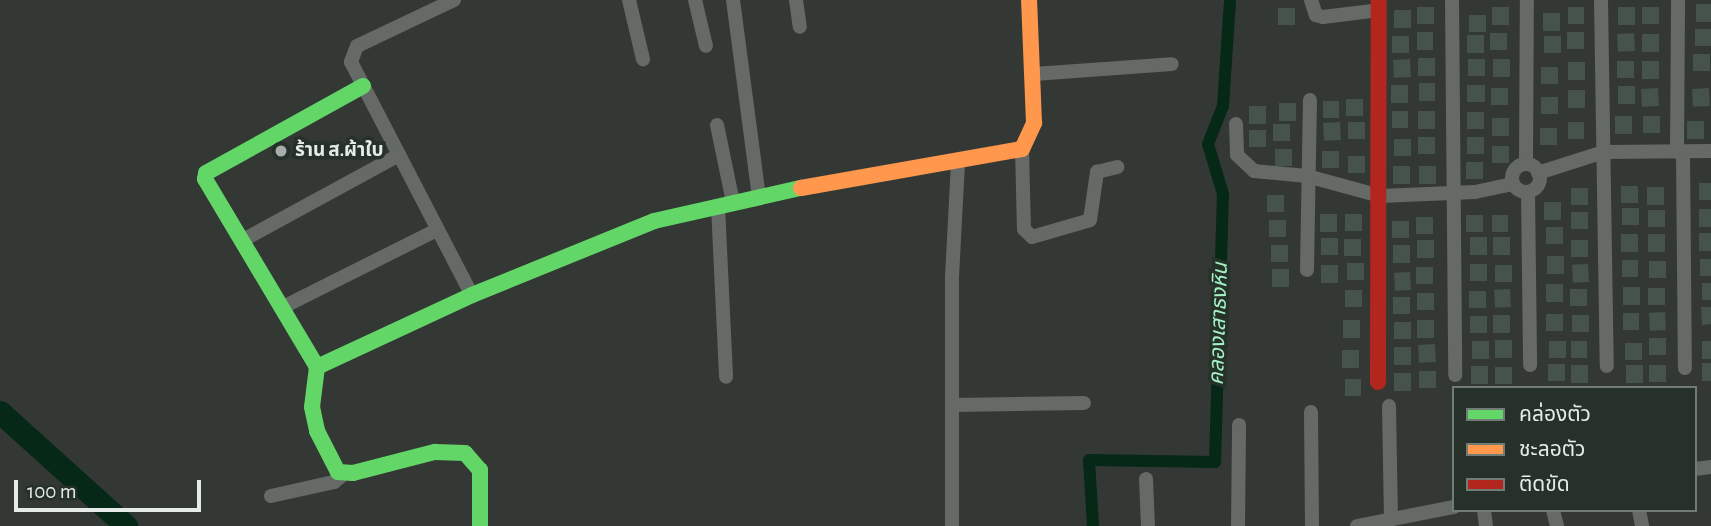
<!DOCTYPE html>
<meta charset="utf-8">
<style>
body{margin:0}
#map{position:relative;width:1711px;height:526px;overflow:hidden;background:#333835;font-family:"Alegreya Sans","Noto Sans Thai",sans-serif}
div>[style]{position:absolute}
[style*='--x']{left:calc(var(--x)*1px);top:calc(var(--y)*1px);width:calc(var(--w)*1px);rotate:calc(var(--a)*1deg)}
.canal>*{height:12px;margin:-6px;padding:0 6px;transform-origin:6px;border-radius:6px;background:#052817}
.river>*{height:23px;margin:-11.5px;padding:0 11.5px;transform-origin:11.5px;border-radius:11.5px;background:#052817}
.building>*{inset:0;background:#46524c;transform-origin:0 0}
.street>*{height:14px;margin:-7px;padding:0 7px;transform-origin:7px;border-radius:7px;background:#656a67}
.street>.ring{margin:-7px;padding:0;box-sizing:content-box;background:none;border:14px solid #656a67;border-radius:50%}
.fast>*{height:16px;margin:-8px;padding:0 8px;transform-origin:8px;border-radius:8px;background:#63d668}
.slow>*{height:16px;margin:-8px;padding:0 8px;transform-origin:8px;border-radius:8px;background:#ff974d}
.jam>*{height:16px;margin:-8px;padding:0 8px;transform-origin:8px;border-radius:8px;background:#b3261e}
.dots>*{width:19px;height:19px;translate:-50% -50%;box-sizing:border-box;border:4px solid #26312a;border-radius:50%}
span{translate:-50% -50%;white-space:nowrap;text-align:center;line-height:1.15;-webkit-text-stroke:7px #26312a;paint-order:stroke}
.poi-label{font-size:19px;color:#e5ece7;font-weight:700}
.left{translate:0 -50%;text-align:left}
.water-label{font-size:21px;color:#a3f1c3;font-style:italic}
.legend{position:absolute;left:1452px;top:386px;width:245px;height:126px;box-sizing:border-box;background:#26312a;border:2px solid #727c76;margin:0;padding:9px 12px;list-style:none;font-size:21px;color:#e5ece7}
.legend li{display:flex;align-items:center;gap:14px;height:35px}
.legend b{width:35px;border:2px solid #727c76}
.scale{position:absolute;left:14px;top:480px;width:187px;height:32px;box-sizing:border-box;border:4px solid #e5ece7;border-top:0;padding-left:9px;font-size:21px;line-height:24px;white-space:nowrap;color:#e5ece7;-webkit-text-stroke:5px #26312a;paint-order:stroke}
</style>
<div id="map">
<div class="canal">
<div style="--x:1093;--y:526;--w:66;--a:-93.5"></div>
<div style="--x:1089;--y:460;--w:126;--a:0.9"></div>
<div style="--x:1215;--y:462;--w:268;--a:-88.3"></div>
<div style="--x:1223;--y:194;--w:52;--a:-106.7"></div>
<div style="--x:1208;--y:144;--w:41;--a:-68.5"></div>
<div style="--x:1223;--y:106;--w:106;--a:-86.2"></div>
</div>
<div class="river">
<div style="--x:0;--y:412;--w:170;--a:42.1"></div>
</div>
<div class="building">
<div style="left:1711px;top:4px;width:18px;height:15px;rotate:90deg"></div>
<div style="left:1434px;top:7px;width:17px;height:17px;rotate:90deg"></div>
<div style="left:1492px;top:7px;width:17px;height:18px"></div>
<div style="left:1568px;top:7px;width:16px;height:17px"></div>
<div style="left:1635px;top:7px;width:18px;height:17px;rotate:90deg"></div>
<div style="left:1642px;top:7px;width:17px;height:17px"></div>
<div style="left:1278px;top:8px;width:17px;height:17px"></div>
<div style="left:1394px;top:10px;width:17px;height:18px"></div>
<div style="left:1543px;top:13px;width:17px;height:18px"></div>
<div style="left:1469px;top:15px;width:17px;height:17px"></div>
<div style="left:1695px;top:29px;width:16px;height:17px"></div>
<div style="left:1417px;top:32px;width:16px;height:18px"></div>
<div style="left:1567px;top:32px;width:17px;height:17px"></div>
<div style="left:1490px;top:33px;width:17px;height:17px"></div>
<div style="left:1634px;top:33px;width:18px;height:17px;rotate:87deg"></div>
<div style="left:1659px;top:34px;width:18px;height:17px;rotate:90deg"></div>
<div style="left:1484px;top:35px;width:18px;height:17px;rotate:90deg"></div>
<div style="left:1392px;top:36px;width:17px;height:17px"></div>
<div style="left:1544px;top:36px;width:17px;height:17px"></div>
<div style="left:1693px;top:54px;width:17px;height:17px"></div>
<div style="left:1418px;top:58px;width:17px;height:18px"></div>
<div style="left:1410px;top:59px;width:18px;height:17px;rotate:87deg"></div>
<div style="left:1485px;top:59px;width:17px;height:17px;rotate:90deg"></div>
<div style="left:1493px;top:59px;width:17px;height:18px"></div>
<div style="left:1617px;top:61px;width:17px;height:17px"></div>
<div style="left:1659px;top:61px;width:18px;height:17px;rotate:90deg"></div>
<div style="left:1585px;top:62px;width:18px;height:17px;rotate:90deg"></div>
<div style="left:1541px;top:67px;width:17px;height:17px"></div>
<div style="left:1419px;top:83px;width:16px;height:18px"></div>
<div style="left:1391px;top:85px;width:17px;height:18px"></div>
<div style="left:1467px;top:85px;width:18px;height:17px"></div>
<div style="left:1618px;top:86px;width:17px;height:18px"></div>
<div style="left:1491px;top:88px;width:17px;height:17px"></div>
<div style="left:1658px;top:88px;width:18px;height:17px;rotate:87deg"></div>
<div style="left:1709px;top:88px;width:18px;height:17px;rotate:87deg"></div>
<div style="left:1568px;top:90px;width:17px;height:18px"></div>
<div style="left:1541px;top:97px;width:17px;height:17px"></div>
<div style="left:1346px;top:99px;width:17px;height:17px"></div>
<div style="left:1323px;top:101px;width:16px;height:17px"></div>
<div style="left:1279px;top:103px;width:17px;height:18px"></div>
<div style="left:1249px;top:106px;width:17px;height:18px"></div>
<div style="left:1392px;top:111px;width:16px;height:17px"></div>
<div style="left:1435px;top:111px;width:18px;height:17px;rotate:90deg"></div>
<div style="left:1467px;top:112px;width:17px;height:17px"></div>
<div style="left:1615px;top:116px;width:17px;height:18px"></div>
<div style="left:1643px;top:116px;width:17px;height:17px"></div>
<div style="left:1492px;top:118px;width:17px;height:18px"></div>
<div style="left:1687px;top:121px;width:17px;height:18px"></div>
<div style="left:1340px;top:122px;width:18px;height:17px;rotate:87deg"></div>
<div style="left:1348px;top:122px;width:17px;height:17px"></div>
<div style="left:1568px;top:122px;width:16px;height:17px"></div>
<div style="left:1273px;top:124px;width:17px;height:17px"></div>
<div style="left:1540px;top:128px;width:17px;height:17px"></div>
<div style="left:1249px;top:130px;width:17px;height:17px"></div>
<div style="left:1418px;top:137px;width:17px;height:17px"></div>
<div style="left:1467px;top:137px;width:17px;height:17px"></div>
<div style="left:1394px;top:139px;width:17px;height:17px"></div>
<div style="left:1492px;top:146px;width:17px;height:17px"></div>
<div style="left:1275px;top:149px;width:17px;height:17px"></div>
<div style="left:1322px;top:151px;width:17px;height:17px"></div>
<div style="left:1348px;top:156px;width:17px;height:17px"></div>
<div style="left:1483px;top:162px;width:17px;height:17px;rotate:90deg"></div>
<div style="left:1393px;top:166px;width:17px;height:18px"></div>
<div style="left:1436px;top:166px;width:18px;height:17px;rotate:90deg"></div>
<div style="left:1699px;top:183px;width:12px;height:17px"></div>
<div style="left:1621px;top:186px;width:17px;height:17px"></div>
<div style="left:1647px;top:187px;width:17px;height:18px"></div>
<div style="left:1571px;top:188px;width:17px;height:17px"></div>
<div style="left:1267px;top:195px;width:17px;height:17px"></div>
<div style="left:1544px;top:202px;width:17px;height:18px"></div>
<div style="left:1622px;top:208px;width:17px;height:17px"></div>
<div style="left:1711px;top:209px;width:18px;height:12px;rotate:90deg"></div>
<div style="left:1648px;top:210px;width:17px;height:17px"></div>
<div style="left:1571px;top:212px;width:17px;height:17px"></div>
<div style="left:1337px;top:214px;width:18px;height:17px;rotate:90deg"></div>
<div style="left:1345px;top:214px;width:17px;height:17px"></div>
<div style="left:1466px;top:215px;width:17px;height:17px"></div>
<div style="left:1492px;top:215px;width:16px;height:17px"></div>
<div style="left:1416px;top:217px;width:17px;height:17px"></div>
<div style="left:1286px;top:220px;width:17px;height:17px;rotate:90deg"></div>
<div style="left:1392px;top:221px;width:17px;height:17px"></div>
<div style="left:1546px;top:227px;width:17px;height:17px"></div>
<div style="left:1699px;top:233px;width:12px;height:18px"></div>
<div style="left:1621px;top:234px;width:17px;height:18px"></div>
<div style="left:1665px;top:234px;width:18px;height:17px;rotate:90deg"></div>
<div style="left:1487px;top:237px;width:18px;height:17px;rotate:90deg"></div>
<div style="left:1493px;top:237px;width:17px;height:18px"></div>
<div style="left:1321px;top:238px;width:17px;height:17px"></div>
<div style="left:1344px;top:239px;width:17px;height:17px"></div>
<div style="left:1434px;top:240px;width:18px;height:17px;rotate:90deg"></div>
<div style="left:1571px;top:240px;width:17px;height:17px"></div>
<div style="left:1288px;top:245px;width:17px;height:17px;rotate:90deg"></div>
<div style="left:1393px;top:245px;width:17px;height:18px"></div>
<div style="left:1547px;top:256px;width:17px;height:18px"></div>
<div style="left:1700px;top:259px;width:11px;height:17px"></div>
<div style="left:1622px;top:260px;width:16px;height:17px"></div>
<div style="left:1649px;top:261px;width:17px;height:17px"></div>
<div style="left:1347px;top:263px;width:17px;height:17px"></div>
<div style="left:1470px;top:264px;width:17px;height:17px"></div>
<div style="left:1588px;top:264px;width:18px;height:16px;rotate:87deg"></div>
<div style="left:1338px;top:265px;width:18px;height:17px;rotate:90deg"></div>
<div style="left:1495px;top:265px;width:17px;height:17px"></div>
<div style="left:1416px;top:267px;width:17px;height:17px"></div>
<div style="left:1272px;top:269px;width:17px;height:18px"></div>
<div style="left:1410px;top:272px;width:18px;height:16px;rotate:87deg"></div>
<div style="left:1702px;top:283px;width:9px;height:17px"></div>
<div style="left:1563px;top:284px;width:18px;height:17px;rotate:90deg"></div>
<div style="left:1623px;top:287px;width:17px;height:18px"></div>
<div style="left:1648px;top:288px;width:17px;height:17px"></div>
<div style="left:1510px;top:289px;width:18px;height:16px;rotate:87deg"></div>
<div style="left:1570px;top:289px;width:17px;height:17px"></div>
<div style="left:1345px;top:290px;width:17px;height:17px"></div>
<div style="left:1469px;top:291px;width:17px;height:17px"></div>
<div style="left:1417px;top:293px;width:17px;height:17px"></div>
<div style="left:1393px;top:297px;width:17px;height:17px"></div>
<div style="clip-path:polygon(1701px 307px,1711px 307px,1711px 324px,1702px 325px)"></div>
<div style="left:1665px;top:312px;width:18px;height:16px;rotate:87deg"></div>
<div style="left:1623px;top:313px;width:16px;height:17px"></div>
<div style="left:1546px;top:314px;width:17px;height:17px"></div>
<div style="left:1510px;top:315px;width:18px;height:17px;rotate:90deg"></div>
<div style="left:1572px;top:315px;width:17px;height:17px"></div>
<div style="left:1470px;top:316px;width:17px;height:17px"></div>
<div style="left:1343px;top:320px;width:17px;height:18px"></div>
<div style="left:1417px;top:320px;width:17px;height:18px"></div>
<div style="left:1394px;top:322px;width:17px;height:17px"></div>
<div style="left:1649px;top:338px;width:17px;height:17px"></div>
<div style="left:1512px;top:340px;width:18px;height:17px;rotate:90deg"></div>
<div style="left:1489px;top:341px;width:18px;height:17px;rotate:90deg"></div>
<div style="left:1549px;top:341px;width:17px;height:17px"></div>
<div style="left:1571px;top:341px;width:16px;height:17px"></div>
<div style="left:1711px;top:341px;width:18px;height:9px;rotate:90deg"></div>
<div style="left:1625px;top:343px;width:17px;height:17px"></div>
<div style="left:1435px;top:344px;width:18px;height:17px;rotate:87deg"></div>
<div style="left:1394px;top:347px;width:17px;height:18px"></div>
<div style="left:1342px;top:350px;width:17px;height:18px"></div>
<div style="left:1711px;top:363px;width:18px;height:9px;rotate:90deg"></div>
<div style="left:1548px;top:364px;width:17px;height:17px"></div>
<div style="left:1588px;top:365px;width:18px;height:17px;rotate:90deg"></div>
<div style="left:1626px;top:365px;width:17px;height:18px"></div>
<div style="left:1649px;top:365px;width:17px;height:17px"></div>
<div style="left:1488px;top:366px;width:18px;height:17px;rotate:90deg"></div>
<div style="left:1495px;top:367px;width:17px;height:17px"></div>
<div style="left:1419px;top:371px;width:17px;height:17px"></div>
<div style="left:1394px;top:373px;width:17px;height:18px"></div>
<div style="left:1345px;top:379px;width:16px;height:17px"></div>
</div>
<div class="street">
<div style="--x:454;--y:0;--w:107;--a:154.6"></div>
<div style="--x:357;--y:46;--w:17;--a:111"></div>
<div style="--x:351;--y:62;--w:263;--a:62.6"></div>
<div style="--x:629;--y:0;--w:61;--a:76.7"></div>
<div style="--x:695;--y:0;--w:47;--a:76.6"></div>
<div style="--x:733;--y:0;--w:199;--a:82.5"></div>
<div style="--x:796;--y:0;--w:27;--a:82"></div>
<div style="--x:1311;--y:0;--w:16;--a:72"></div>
<div style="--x:1316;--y:15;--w:7;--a:16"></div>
<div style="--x:1323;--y:17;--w:56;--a:-7.1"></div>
<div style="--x:1452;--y:0;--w:375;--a:89.5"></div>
<div style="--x:1601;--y:0;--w:366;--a:89.1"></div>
<div style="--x:1034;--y:74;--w:138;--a:-4.1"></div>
<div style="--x:1236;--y:124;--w:31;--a:88"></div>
<div style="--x:1237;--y:155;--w:23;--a:43"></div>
<div style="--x:1254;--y:171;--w:53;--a:5.4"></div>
<div style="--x:1307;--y:176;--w:76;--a:15.3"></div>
<div style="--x:1380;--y:196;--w:95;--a:-2.4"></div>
<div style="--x:1475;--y:192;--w:39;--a:-12"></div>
<div style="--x:717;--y:125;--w:79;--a:78.3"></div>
<div style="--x:1022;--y:149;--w:80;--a:88.6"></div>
<div style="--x:1024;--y:229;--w:11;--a:45"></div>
<div style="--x:1032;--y:237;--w:60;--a:-16.3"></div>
<div style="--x:1090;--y:220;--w:49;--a:-81.7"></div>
<div style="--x:1097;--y:172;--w:21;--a:-14"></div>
<div style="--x:1677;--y:152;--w:152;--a:-89.6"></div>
<div style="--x:1683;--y:152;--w:216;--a:89.5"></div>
<div style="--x:1526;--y:164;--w:164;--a:-89.7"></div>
<div class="ring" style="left:1512px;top:164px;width:14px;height:14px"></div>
<div style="--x:1538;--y:173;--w:69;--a:-17.7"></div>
<div style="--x:1604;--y:152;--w:107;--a:-0.5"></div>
<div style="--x:1528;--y:192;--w:173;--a:89.3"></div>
<div style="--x:718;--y:206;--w:171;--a:87.3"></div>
<div style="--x:243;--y:240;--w:178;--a:-28.6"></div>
<div style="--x:1307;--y:270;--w:170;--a:-89"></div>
<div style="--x:283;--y:307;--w:172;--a:-26.6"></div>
<div style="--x:953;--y:405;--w:131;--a:-0.9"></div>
<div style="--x:1389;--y:406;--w:113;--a:89"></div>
<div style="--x:1311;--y:412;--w:114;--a:89.5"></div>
<div style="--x:1695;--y:469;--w:16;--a:-7"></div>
<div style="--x:1146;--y:479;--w:47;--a:87.6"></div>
<div style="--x:271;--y:496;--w:65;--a:-12.5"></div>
<div style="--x:334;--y:482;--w:13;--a:-39"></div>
<div style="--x:1484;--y:510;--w:16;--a:83"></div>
<div style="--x:1553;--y:510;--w:16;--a:76"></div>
<div style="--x:1639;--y:510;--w:16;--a:79"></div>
<div style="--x:952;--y:526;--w:249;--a:-90"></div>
<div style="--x:952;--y:277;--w:115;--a:-87"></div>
<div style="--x:1238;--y:526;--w:101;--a:-89.4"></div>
<div style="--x:1357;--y:526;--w:99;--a:-11.1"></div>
</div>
<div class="fast">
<div style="--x:363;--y:86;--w:179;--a:151"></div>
<div style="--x:206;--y:173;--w:6;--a:99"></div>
<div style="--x:205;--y:179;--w:219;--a:59.2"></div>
<div style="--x:317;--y:367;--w:40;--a:97.1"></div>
<div style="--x:312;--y:407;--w:25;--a:78"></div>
<div style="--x:317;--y:431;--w:46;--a:62.9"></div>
<div style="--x:338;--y:472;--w:15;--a:4"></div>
<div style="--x:353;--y:473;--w:85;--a:-14.4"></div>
<div style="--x:435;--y:452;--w:30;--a:2"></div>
<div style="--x:465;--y:453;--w:23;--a:49"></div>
<div style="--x:480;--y:470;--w:56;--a:90"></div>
<div style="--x:317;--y:367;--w:171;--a:-24.9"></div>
<div style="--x:472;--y:295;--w:196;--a:-22.1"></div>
<div style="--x:654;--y:221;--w:151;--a:-12.7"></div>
</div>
<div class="slow">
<div style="--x:801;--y:188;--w:224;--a:-10"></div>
<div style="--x:1022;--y:149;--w:29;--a:-65"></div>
<div style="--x:1034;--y:123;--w:123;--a:-92.3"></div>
</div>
<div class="jam">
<div style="--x:1378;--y:382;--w:382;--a:-89.9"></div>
</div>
<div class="dots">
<div style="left:281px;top:151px;background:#a7ada9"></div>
</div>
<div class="poi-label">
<span class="left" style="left:295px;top:151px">ร้าน ส.ผ้าใบ</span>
</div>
<div class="water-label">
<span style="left:1219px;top:324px;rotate:-88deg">คลองเสาธงหิน</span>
</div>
<ul class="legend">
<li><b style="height:9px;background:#63d668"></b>คล่องตัว</li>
<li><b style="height:9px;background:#ff974d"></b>ชะลอตัว</li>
<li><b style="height:9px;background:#b3261e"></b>ติดขัด</li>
</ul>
<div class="scale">100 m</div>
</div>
